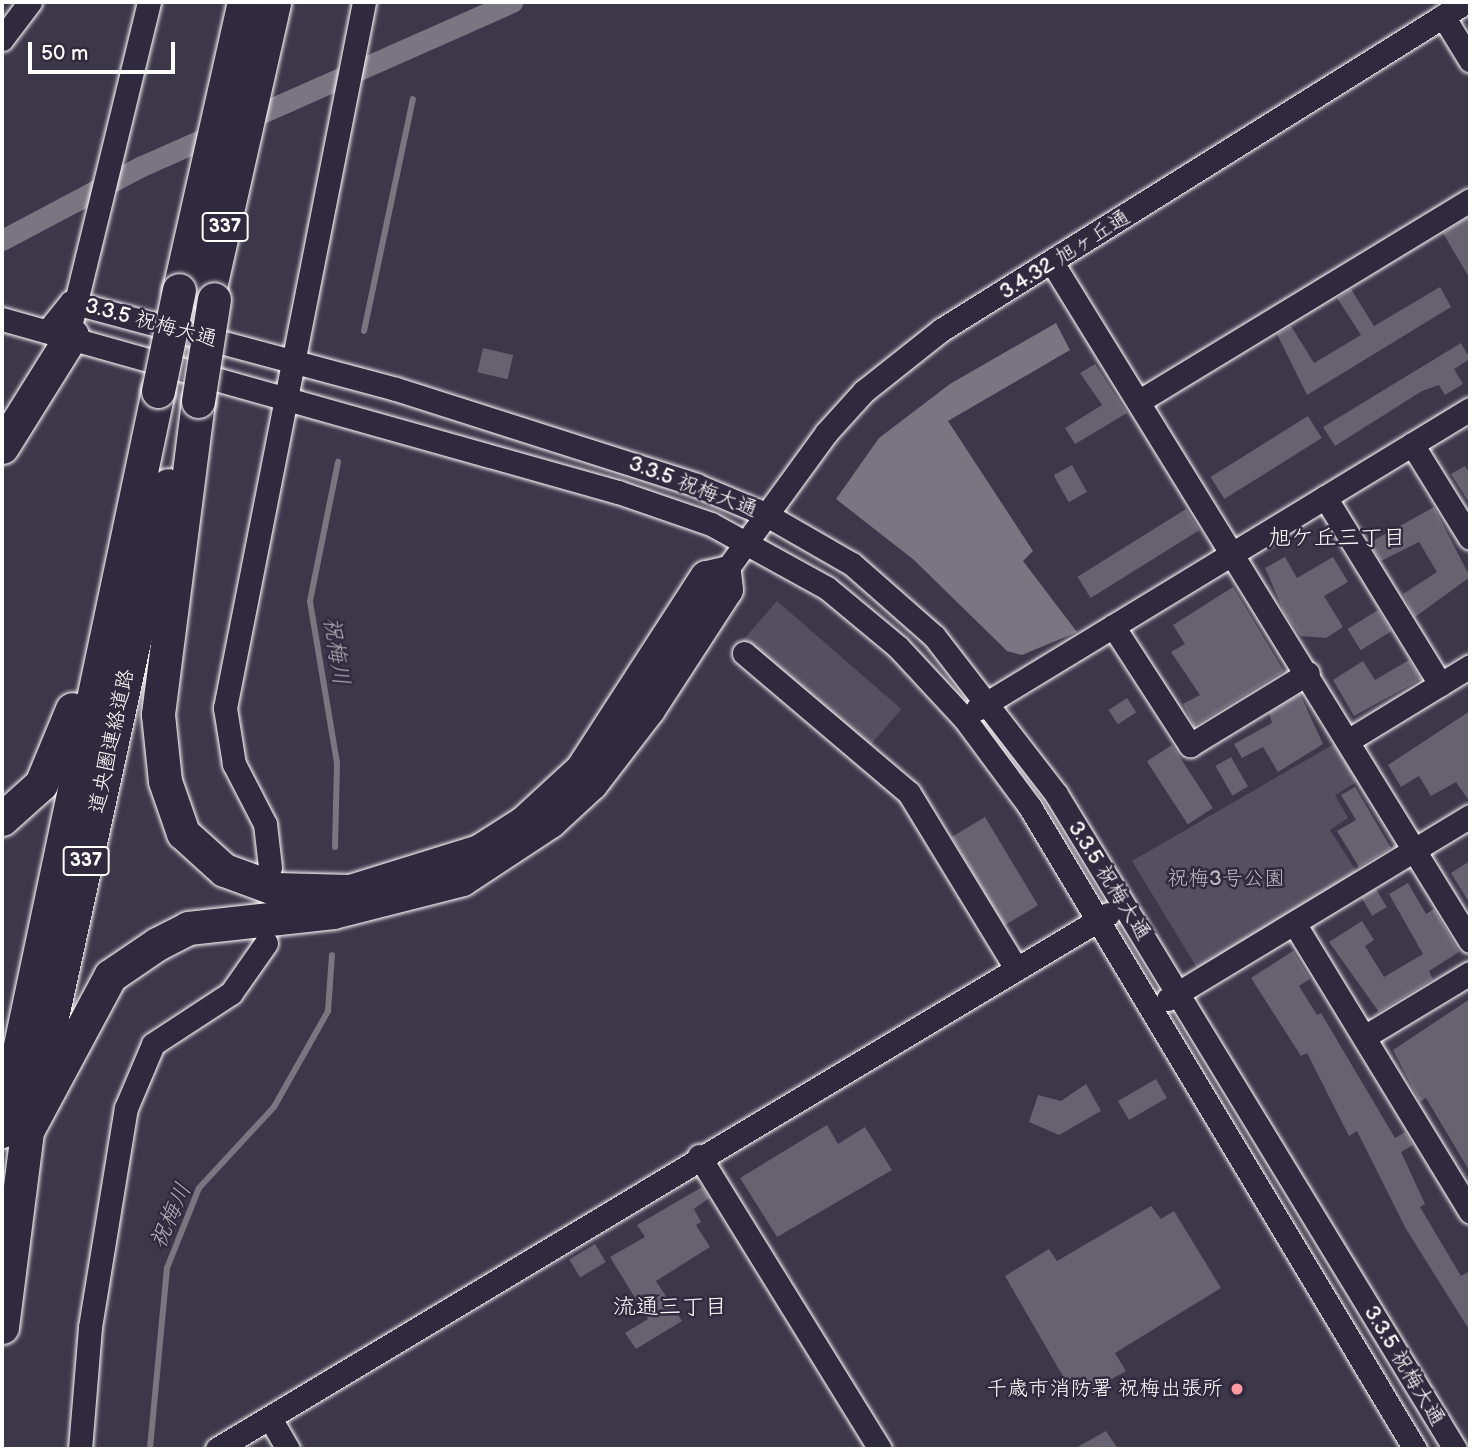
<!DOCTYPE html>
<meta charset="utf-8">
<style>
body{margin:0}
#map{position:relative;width:1472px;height:1451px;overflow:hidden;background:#3c3749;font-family:"Balsamiq Sans","Klee One",sans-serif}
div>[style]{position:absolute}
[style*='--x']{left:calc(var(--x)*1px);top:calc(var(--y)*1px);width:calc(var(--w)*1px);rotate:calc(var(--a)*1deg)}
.green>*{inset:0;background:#555060;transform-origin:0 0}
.water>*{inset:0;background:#797682}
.stream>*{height:6px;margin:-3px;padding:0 3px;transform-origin:3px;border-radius:3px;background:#797682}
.canal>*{height:21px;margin:-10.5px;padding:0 10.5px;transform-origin:10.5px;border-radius:10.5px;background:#797682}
.building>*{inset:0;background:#666270;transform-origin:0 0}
.roads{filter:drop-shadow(0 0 2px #fff) drop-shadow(0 0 2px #fff)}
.minor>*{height:23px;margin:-11.5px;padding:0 11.5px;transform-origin:11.5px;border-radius:11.5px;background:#2f2a3d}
.highway>*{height:33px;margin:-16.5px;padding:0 16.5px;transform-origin:16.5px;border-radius:16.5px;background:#2f2a3d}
.bridges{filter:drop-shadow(0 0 2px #fff) drop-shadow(0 0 2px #fff)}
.highway-bridge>*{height:33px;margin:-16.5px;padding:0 16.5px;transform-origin:16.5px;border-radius:16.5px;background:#2f2a3d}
.dots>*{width:19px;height:19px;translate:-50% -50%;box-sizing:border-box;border:4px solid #2f2a3d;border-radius:50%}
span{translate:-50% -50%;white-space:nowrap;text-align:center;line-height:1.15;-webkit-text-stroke:5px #2f2a3d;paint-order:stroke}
.shield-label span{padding:2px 5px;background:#2f2a3d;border:2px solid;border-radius:5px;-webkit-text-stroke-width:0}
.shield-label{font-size:19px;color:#fff;font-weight:700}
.street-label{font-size:21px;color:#fff}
.park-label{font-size:21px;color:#bbb9bf}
.poi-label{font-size:21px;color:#fff}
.right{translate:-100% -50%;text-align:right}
.neighbourhood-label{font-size:23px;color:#fff}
.water-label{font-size:23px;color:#b5b4ba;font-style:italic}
.frame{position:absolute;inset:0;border:4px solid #fff;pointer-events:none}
.scale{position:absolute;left:28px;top:42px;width:147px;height:32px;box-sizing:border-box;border:4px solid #fff;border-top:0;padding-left:9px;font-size:21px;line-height:24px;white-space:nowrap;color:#fff;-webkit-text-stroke:5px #2f2a3d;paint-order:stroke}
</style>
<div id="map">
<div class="green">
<div style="left:777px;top:601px;width:165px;height:55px;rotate:41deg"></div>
<div style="clip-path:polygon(1334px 744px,1358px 781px,1335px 795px,1348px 818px,1330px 830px,1358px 874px,1197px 968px,1132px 861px)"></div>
</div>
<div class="water">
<div style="clip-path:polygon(1056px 323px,1070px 350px,948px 421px,1033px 551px,1023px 561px,1077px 632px,1022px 655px,1007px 651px,914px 560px,836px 499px,879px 438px,950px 384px)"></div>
</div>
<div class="stream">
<div style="--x:364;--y:331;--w:237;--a:-78.1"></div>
<div style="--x:335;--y:847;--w:84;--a:-88.6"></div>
<div style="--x:337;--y:763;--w:164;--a:-99.5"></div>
<div style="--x:310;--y:601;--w:142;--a:-78.6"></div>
<div style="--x:150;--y:1448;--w:181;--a:-84.6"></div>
<div style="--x:167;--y:1268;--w:86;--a:-68.2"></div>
<div style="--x:199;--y:1188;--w:110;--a:-47.2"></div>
<div style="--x:274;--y:1107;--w:110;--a:-60.6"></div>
<div style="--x:328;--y:1011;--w:56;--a:-85.9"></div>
</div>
<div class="canal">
<div style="--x:2;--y:240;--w:158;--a:-27.9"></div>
<div style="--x:142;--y:166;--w:405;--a:-23.9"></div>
</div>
<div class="building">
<div style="clip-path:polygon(1470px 216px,1470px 279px,1443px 233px)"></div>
<div style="clip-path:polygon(1440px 287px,1451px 307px,1307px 395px,1277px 334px,1291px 326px,1314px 363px,1361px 335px,1337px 298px,1351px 289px,1374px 326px)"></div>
<div style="clip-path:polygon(1461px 343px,1470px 359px,1454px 369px,1463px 384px,1445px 395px,1439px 385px,1422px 391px,1335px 446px,1323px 427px)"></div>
<div style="left:483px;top:348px;width:31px;height:25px;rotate:13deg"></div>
<div style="clip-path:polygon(1095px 364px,1127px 413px,1075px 444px,1065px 428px,1102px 405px,1080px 373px)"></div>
<div style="left:1308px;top:416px;width:26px;height:115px;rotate:58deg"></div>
<div style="left:1072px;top:465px;width:31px;height:21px;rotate:61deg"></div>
<div style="clip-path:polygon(1465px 466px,1470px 474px,1470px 504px,1451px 474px)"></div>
<div style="clip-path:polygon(1434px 507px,1470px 577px,1415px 617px,1403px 594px,1437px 572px,1419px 542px,1381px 561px,1369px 543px)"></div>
<div style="left:1186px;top:509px;width:25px;height:128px;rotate:58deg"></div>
<div style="clip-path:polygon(1285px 557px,1297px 578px,1333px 557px,1348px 582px,1324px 596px,1343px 627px,1326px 638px,1301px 636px,1285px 614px,1265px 568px)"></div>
<div style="clip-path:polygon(1233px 587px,1284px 671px,1194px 726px,1183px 704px,1200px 695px,1171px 652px,1185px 644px,1173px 625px)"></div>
<div style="left:1378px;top:610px;width:25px;height:36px;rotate:58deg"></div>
<div style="clip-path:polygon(1409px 660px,1421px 679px,1354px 716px,1333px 680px,1363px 661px,1375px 680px)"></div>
<div style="clip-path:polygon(1300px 694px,1323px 744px,1278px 772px,1263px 747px,1242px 758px,1234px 744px,1272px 723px,1269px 713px)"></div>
<div style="left:1127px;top:698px;width:17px;height:22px;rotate:57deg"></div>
<div style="clip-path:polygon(1470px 711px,1470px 802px,1456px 782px,1431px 796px,1419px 776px,1401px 787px,1388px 765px)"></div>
<div style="left:1172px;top:745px;width:75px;height:30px;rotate:57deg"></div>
<div style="left:1231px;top:757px;width:34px;height:18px;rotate:60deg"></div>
<div style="clip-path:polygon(1355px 787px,1391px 848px,1359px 867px,1337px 831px,1356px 820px,1341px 795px)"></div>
<div style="left:985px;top:817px;width:103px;height:39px;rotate:59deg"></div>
<div style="clip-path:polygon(1470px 861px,1470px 904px,1451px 873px)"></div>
<div style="clip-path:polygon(1408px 883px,1426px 914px,1434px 909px,1459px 952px,1429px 971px,1433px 979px,1379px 1012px,1329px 942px,1362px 921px,1374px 940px,1365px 946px,1384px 977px,1423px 954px,1389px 894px)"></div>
<div style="left:1376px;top:889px;width:21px;height:17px;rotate:59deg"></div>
<div style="clip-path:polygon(1293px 951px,1310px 979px,1299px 986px,1317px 1015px,1321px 1013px,1395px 1138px,1405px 1132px,1413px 1145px,1401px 1152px,1425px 1204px,1420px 1207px,1461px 1276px,1470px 1271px,1470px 1331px,1406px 1229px,1357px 1131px,1349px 1136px,1307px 1053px,1301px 1056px,1251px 978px)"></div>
<div style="clip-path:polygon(1470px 999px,1470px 1172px,1426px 1098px,1420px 1102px,1393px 1050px)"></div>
<div style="left:1156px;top:1079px;width:22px;height:44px;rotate:60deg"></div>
<div style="clip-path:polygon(1086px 1084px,1101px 1111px,1059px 1135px,1029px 1122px,1038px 1095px,1061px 1101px)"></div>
<div style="clip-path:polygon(827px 1125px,838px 1144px,865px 1127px,892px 1170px,777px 1237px,740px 1178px)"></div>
<div style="clip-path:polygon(702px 1187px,709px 1198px,694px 1209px,701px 1222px,696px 1225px,710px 1247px,656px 1281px,682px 1321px,636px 1349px,625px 1333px,648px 1319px,610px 1257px,645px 1237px,637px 1225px)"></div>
<div style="clip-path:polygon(1151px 1206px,1161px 1219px,1174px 1211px,1221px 1288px,1115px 1353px,1126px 1371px,1076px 1399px,1005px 1276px,1049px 1249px,1057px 1261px)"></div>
<div style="left:595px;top:1244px;width:21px;height:30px;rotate:59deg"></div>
<div style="clip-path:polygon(1106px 1431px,1118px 1449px,1074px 1449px)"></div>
</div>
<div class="roads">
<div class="minor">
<div style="--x:1443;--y:16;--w:52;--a:58.5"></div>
<div style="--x:2;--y:39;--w:46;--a:-52.9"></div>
<div style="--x:1053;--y:264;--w:795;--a:58.37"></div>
<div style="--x:72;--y:318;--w:325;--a:-76.3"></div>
<div style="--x:2;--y:319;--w:640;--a:15.69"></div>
<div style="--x:618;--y:492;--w:98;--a:19"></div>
<div style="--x:711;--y:524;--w:132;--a:28.9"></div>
<div style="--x:827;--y:588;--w:92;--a:39.7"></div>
<div style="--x:898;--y:647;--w:97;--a:47.1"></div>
<div style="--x:964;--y:718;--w:111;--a:53.4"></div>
<div style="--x:1030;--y:807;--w:749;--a:59.05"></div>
<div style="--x:50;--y:328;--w:33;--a:-51"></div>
<div style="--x:71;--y:302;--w:336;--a:15"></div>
<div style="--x:396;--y:389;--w:315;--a:17.7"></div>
<div style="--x:696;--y:485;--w:75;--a:22.8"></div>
<div style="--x:765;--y:514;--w:100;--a:29.9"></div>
<div style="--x:852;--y:564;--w:109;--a:41.3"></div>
<div style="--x:934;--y:636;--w:200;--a:52.3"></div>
<div style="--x:1056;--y:794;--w:767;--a:58.65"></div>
<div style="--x:1141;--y:400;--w:385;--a:-31.3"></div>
<div style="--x:1412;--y:444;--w:110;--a:58.3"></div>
<div style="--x:1325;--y:497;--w:220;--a:58.4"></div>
<div style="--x:724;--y:573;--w:173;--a:-53.9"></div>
<div style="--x:826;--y:433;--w:57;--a:-47.9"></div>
<div style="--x:864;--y:391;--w:98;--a:-38.4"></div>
<div style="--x:941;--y:330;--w:619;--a:-32"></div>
<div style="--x:1113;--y:626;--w:142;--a:57.1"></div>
<div style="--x:1190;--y:745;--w:138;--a:-31.4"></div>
<div style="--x:744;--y:653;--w:216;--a:40.3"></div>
<div style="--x:909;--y:793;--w:205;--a:58.6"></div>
<div style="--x:977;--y:709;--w:577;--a:-31.32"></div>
<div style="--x:1349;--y:740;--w:142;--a:-31.4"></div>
<div style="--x:270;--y:867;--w:43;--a:-96.6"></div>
<div style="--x:265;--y:824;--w:68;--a:-117.3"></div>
<div style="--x:234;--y:764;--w:57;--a:-99.1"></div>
<div style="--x:225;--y:708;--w:720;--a:-78.86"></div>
<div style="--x:1294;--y:923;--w:338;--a:58.6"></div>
<div style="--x:1168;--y:999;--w:353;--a:-31.2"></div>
<div style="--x:1364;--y:1037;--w:124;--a:-31.1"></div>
<div style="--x:699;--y:1156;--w:344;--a:58.3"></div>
<div style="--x:270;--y:1418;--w:36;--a:60"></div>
<div style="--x:80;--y:1449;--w:122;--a:-85.3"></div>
<div style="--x:90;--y:1327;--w:222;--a:-80.7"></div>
<div style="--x:126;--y:1108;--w:69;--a:-67.1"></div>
<div style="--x:153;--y:1044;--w:93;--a:-33.2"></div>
<div style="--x:231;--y:993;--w:61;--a:-55"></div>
<div style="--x:217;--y:1449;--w:1039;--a:-30.98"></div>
</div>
<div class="highway">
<div style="--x:179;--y:290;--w:295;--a:-77.3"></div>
<div style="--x:208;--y:296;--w:301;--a:-77.3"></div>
<div style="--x:2;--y:447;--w:132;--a:-58"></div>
<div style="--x:2;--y:819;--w:52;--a:-41.9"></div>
<div style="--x:41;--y:784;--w:81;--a:-67.5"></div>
<div style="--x:2;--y:1131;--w:756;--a:-78.1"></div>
<div style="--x:27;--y:1131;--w:176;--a:-61.8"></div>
<div style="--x:110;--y:976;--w:57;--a:-34.2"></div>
<div style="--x:157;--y:944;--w:35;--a:-27"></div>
<div style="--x:188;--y:928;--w:146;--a:-6.3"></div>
<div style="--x:333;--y:912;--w:133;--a:-14.3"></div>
<div style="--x:462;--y:879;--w:105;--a:-33.4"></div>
<div style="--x:550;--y:821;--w:56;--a:-42.8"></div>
<div style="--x:591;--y:783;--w:93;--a:-52.4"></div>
<div style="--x:648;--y:709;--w:143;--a:-57"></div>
<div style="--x:726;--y:589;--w:16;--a:-97"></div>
<div style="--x:724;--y:573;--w:18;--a:167"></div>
<div style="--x:706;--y:577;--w:229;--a:122.9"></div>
<div style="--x:582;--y:769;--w:80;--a:137.5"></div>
<div style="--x:523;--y:823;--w:52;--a:147.5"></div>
<div style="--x:479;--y:851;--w:135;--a:162.8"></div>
<div style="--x:350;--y:891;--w:74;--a:-178.5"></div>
<div style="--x:276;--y:889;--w:55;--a:-159.9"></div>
<div style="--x:224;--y:870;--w:55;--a:-137.9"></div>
<div style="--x:183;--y:833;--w:55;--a:-109.1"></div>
<div style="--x:165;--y:781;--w:67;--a:-96"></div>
<div style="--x:158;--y:714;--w:316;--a:-82.7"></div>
<div style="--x:2;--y:1327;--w:198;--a:-82.7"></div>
<div style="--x:27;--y:1131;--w:661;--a:-77.69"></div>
</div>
</div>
<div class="bridges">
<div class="highway-bridge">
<div style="--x:158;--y:391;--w:103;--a:-78.3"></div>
<div style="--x:198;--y:401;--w:103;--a:-81.1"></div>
</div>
</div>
<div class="dots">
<div style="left:1237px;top:1389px;background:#ff9aa2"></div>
</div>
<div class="shield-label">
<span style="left:225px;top:227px">337</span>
<span style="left:86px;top:861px">337</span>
</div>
<div class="street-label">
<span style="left:1065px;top:255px;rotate:-32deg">3.4.32 旭ヶ丘通</span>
<span style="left:151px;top:323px;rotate:15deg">3.3.5 祝梅大通</span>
<span style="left:693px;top:487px;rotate:21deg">3.3.5 祝梅大通</span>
<span style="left:112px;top:741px;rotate:-78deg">道央圏連絡道路</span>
<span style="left:1109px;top:881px;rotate:58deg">3.3.5 祝梅大通</span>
<span style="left:1404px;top:1366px;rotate:59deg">3.3.5 祝梅大通</span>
</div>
<div class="park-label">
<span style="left:1226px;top:879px">祝梅3号公園</span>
</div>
<div class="poi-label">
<span class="right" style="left:1223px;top:1389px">千歳市消防署 祝梅出張所</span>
</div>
<div class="neighbourhood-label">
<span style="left:1337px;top:538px">旭ケ丘三丁目</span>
<span style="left:670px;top:1307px">流通三丁目</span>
</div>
<div class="water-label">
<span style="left:336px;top:651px;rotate:81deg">祝梅川</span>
<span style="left:171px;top:1216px;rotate:-66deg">祝梅川</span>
</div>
<div class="frame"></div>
<div class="scale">50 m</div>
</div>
